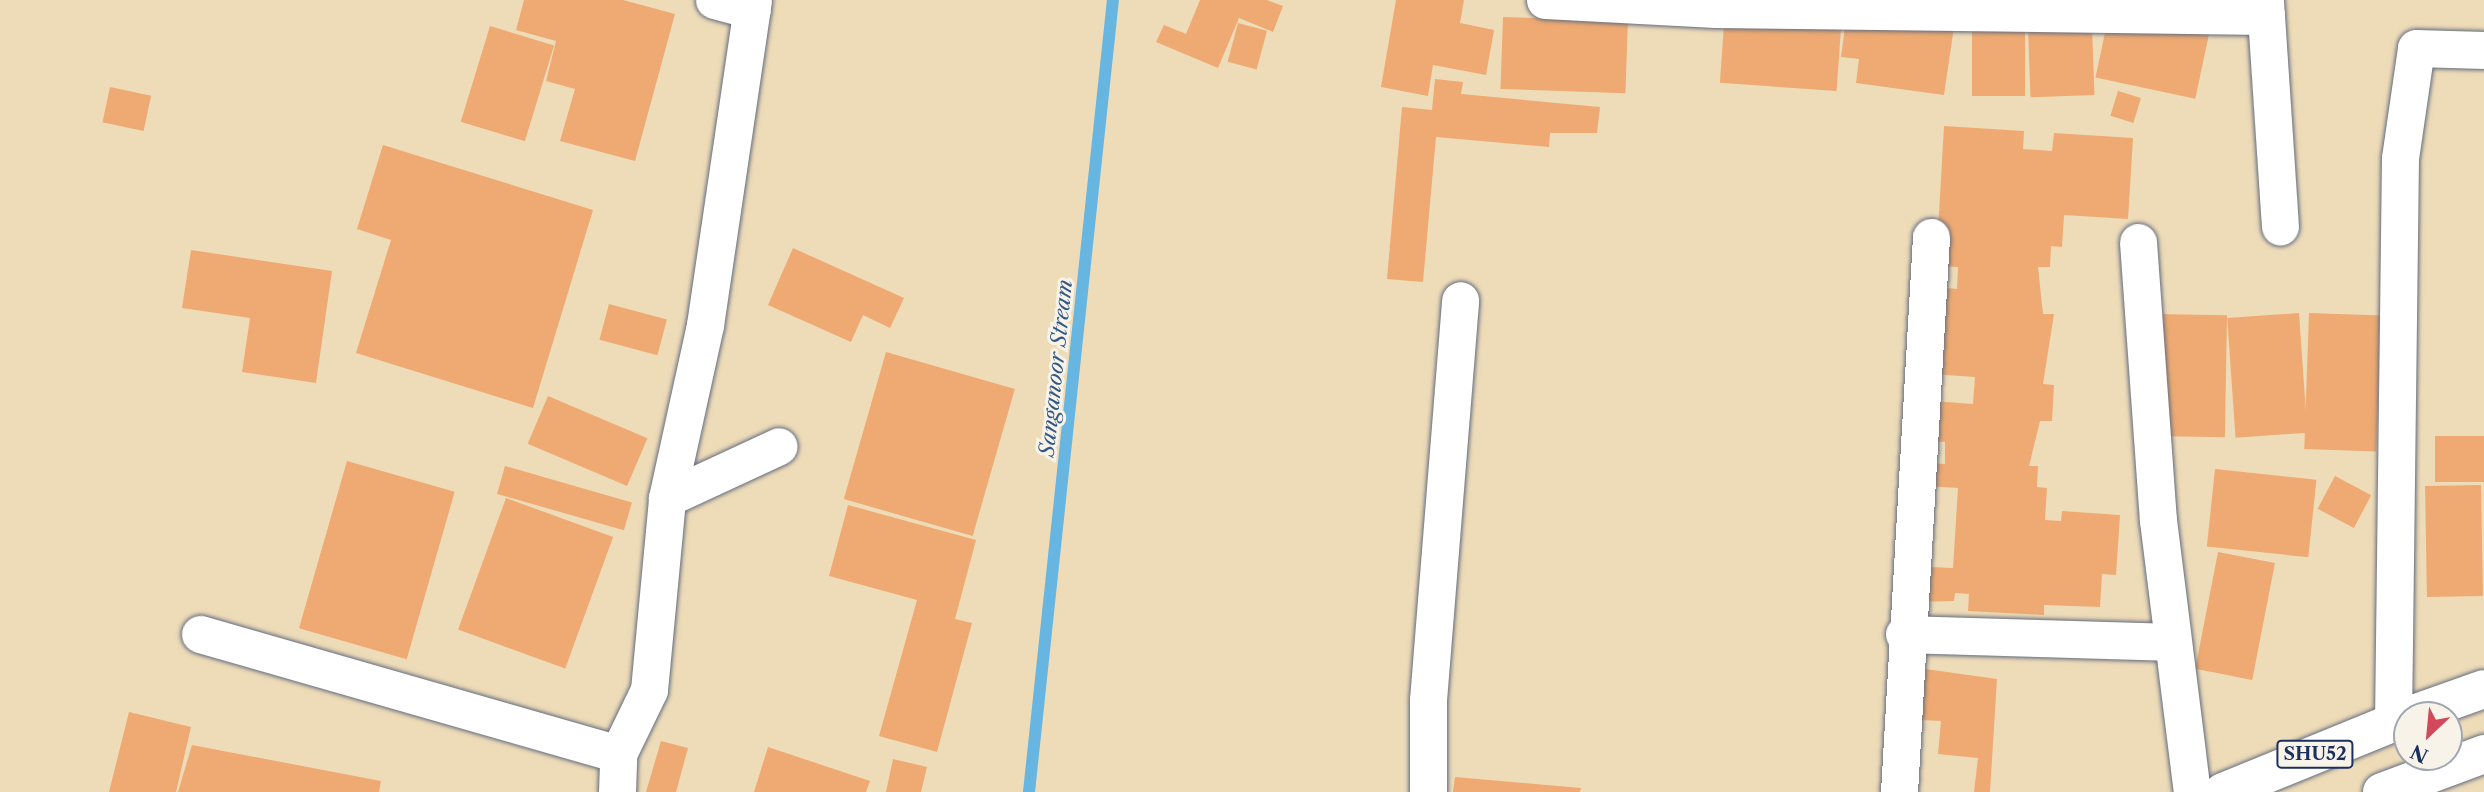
<!DOCTYPE html>
<style>
body{margin:0}
#map{position:relative;width:2484px;height:792px;overflow:hidden;background:#eedcb9;font-family:"Libre Caslon Text",serif}
div>[style]{position:absolute}
[style*='--x']{left:calc(var(--x)*1px);top:calc(var(--y)*1px);width:calc(var(--w)*1px);rotate:calc(var(--a)*1deg)}
.stream>*{height:12px;margin:-6px;padding:0 6px;transform-origin:6px;border-radius:6px;background:#67b6e1}
.building>*{inset:0;background:#eeaa72;transform-origin:0 0}
.roads{filter:drop-shadow(0 0 2px #656c7e) drop-shadow(0 0 2px #656c7e)}
.minor>*{height:37px;margin:-18.5px;padding:0 18.5px;transform-origin:18.5px;border-radius:18.5px;background:#fff}
.primary>*{height:38px;margin:-19px;padding:0 19px;transform-origin:19px;border-radius:19px;background:#fff}
span{translate:-50% -50%;white-space:nowrap;text-align:center;line-height:1.15;-webkit-text-stroke:6px #f7f3e8;paint-order:stroke}
.shield-label span{padding:2px 5px;background:#f7f3e8;border:2px solid;border-radius:5px;-webkit-text-stroke-width:0}
.shield-label{font-size:18px;color:#1b2f5e;font-weight:700}
.water-label{font-size:21px;color:#325885;font-style:italic}
.north{position:absolute;left:2393px;top:701px;width:70px;height:70px;box-sizing:border-box;background:#f7f3e8;border:2px solid #9fa5b1;border-radius:50%;rotate:206deg;font-size:19px;font-weight:700;line-height:28px;text-align:center;color:#1b2f5e}
.north::after{content:'';display:block;margin:auto;width:24px;height:32px;background:#d1495b;clip-path:polygon(50% 0,100% 100%,50% 72%,0 100%)}
</style>
<div id="map">
<div class="stream">
<div style="--x:1029;--y:792;--w:796;--a:-83.95"></div>
</div>
<div class="building">
<div style="clip-path:polygon(524px 0,623px 0,675px 14px,635px 161px,560px 141px,575px 89px,546px 81px,556px 41px,516px 30px)"></div>
<div style="clip-path:polygon(1200px 0,1267px 0,1283px 6px,1273px 32px,1239px 18px,1218px 68px,1156px 42px,1164px 25px,1186px 34px)"></div>
<div style="clip-path:polygon(1396px 0,1464px 0,1460px 23px,1494px 30px,1486px 75px,1433px 65px,1428px 96px,1381px 87px)"></div>
<div style="left:1725px;top:10px;width:117px;height:73px;rotate:4deg"></div>
<div style="clip-path:polygon(1847px 12px,1954px 27px,1944px 95px,1856px 83px,1859px 59px,1841px 57px)"></div>
<div style="left:2109px;top:14px;width:102px;height:65px;rotate:12deg"></div>
<div style="left:1503px;top:17px;width:125px;height:72px;rotate:2deg"></div>
<div style="left:1238px;top:23px;width:30px;height:40px;rotate:15deg"></div>
<div style="left:2092px;top:25px;width:70px;height:64px;rotate:88deg"></div>
<div style="left:490px;top:26px;width:67px;height:100px;rotate:17deg"></div>
<div style="left:1972px;top:28px;width:53px;height:68px"></div>
<div style="clip-path:polygon(1435px 79px,1463px 82px,1461px 94px,1600px 107px,1597px 133px,1550px 133px,1549px 147px,1436px 137px,1423px 282px,1387px 279px,1402px 107px,1432px 110px)"></div>
<div style="left:110px;top:87px;width:42px;height:36px;rotate:12deg"></div>
<div style="left:2118px;top:91px;width:24px;height:26px;rotate:17deg"></div>
<div style="clip-path:polygon(1944px 126px,2024px 131px,2023px 149px,2052px 151px,2054px 133px,2133px 138px,2128px 219px,2064px 215px,2062px 247px,2051px 246px,2050px 267px,2038px 267px,2043px 314px,2054px 314px,2043px 384px,2054px 385px,2052px 421px,2040px 421px,2029px 466px,2038px 466px,2037px 487px,2047px 488px,2045px 520px,2061px 521px,2062px 511px,2120px 515px,2116px 575px,2102px 574px,2100px 607px,2044px 605px,2044px 615px,1968px 611px,1969px 594px,1955px 593px,1954px 601px,1915px 602px,1916px 578px,1930px 579px,1931px 567px,1953px 568px,1958px 488px,1927px 486px,1929px 463px,1945px 464px,1945px 442px,1930px 441px,1933px 401px,1973px 404px,1975px 377px,1931px 374px,1936px 287px,1957px 289px,1958px 267px,1936px 266px)"></div>
<div style="clip-path:polygon(383px 145px,593px 210px,533px 408px,356px 353px,391px 240px,357px 229px)"></div>
<div style="clip-path:polygon(793px 248px,904px 298px,890px 328px,863px 315px,851px 342px,768px 305px)"></div>
<div style="clip-path:polygon(191px 250px,332px 271px,316px 383px,242px 372px,250px 318px,182px 308px)"></div>
<div style="left:609px;top:304px;width:60px;height:37px;rotate:15deg"></div>
<div style="left:2299px;top:313px;width:120px;height:72px;rotate:86deg"></div>
<div style="left:2309px;top:313px;width:72px;height:136px;rotate:2deg"></div>
<div style="left:2156px;top:314px;width:71px;height:122px;rotate:1deg"></div>
<div style="left:886px;top:352px;width:134px;height:153px;rotate:16deg"></div>
<div style="left:548px;top:396px;width:108px;height:52px;rotate:23deg"></div>
<div style="left:2484px;top:436px;width:46px;height:49px;rotate:90deg"></div>
<div style="left:347px;top:461px;width:112px;height:174px;rotate:16deg"></div>
<div style="left:505px;top:466px;width:132px;height:29px;rotate:16deg"></div>
<div style="left:2215px;top:469px;width:102px;height:78px;rotate:6deg"></div>
<div style="left:2335px;top:476px;width:41px;height:37px;rotate:28deg"></div>
<div style="left:2481px;top:485px;width:111px;height:56px;rotate:89deg"></div>
<div style="left:506px;top:498px;width:114px;height:140px;rotate:20deg"></div>
<div style="clip-path:polygon(848px 505px,976px 540px,955px 619px,972px 623px,937px 752px,879px 736px,917px 600px,829px 576px)"></div>
<div style="left:2218px;top:552px;width:58px;height:119px;rotate:11deg"></div>
<div style="clip-path:polygon(1925px 669px,1997px 679px,1990px 792px,1974px 792px,1978px 758px,1938px 754px,1941px 721px,1922px 720px)"></div>
<div style="clip-path:polygon(129px 712px,191px 727px,176px 792px,109px 792px)"></div>
<div style="clip-path:polygon(661px 741px,688px 748px,676px 792px,646px 792px)"></div>
<div style="clip-path:polygon(192px 745px,381px 781px,379px 792px,178px 792px)"></div>
<div style="clip-path:polygon(768px 747px,870px 781px,866px 792px,754px 792px)"></div>
<div style="clip-path:polygon(893px 759px,927px 767px,921px 792px,886px 792px)"></div>
<div style="clip-path:polygon(1455px 777px,1581px 788px,1580px 792px,1453px 792px)"></div>
</div>
<div class="roads">
<div class="minor">
<div style="--x:714;--y:0;--w:39;--a:15"></div>
<div style="--x:1545;--y:0;--w:171;--a:3"></div>
<div style="--x:1716;--y:9;--w:550;--a:0.73"></div>
<div style="--x:2266;--y:16;--w:16;--a:-94"></div>
<div style="--x:2266;--y:16;--w:211;--a:86.2"></div>
<div style="--x:2138;--y:242;--w:279;--a:85.9"></div>
<div style="--x:2158;--y:520;--w:274;--a:82.9"></div>
<div style="--x:667;--y:498;--w:177;--a:-77.6"></div>
<div style="--x:705;--y:325;--w:329;--a:-81.6"></div>
<div style="--x:200;--y:634;--w:435;--a:16"></div>
<div style="--x:1904;--y:634;--w:269;--a:1.7"></div>
<div style="--x:2393;--y:722;--w:564;--a:-89.29"></div>
<div style="--x:2400;--y:158;--w:111;--a:-81.7"></div>
<div style="--x:2416;--y:48;--w:68;--a:1.7"></div>
<div style="--x:617;--y:792;--w:38;--a:-88"></div>
<div style="--x:618;--y:754;--w:71;--a:-64.2"></div>
<div style="--x:649;--y:690;--w:193;--a:-84.6"></div>
<div style="--x:667;--y:498;--w:123;--a:-24.9"></div>
<div style="--x:1428;--y:792;--w:92;--a:-90"></div>
<div style="--x:1428;--y:700;--w:401;--a:-85.4"></div>
<div style="--x:1899;--y:792;--w:556;--a:-86.7"></div>
</div>
<div class="primary">
<div style="--x:2411;--y:715;--w:77;--a:-19.6"></div>
<div style="--x:2223;--y:792;--w:199;--a:-22.2"></div>
<div style="--x:2382;--y:792;--w:109;--a:-20.4"></div>
</div>
</div>
<div class="shield-label">
<span style="left:2315px;top:754px">SHU52</span>
</div>
<div class="water-label">
<span style="left:1056px;top:368px;rotate:-84deg">Sanganoor Stream</span>
</div>
<div class="north">N</div>
</div>
